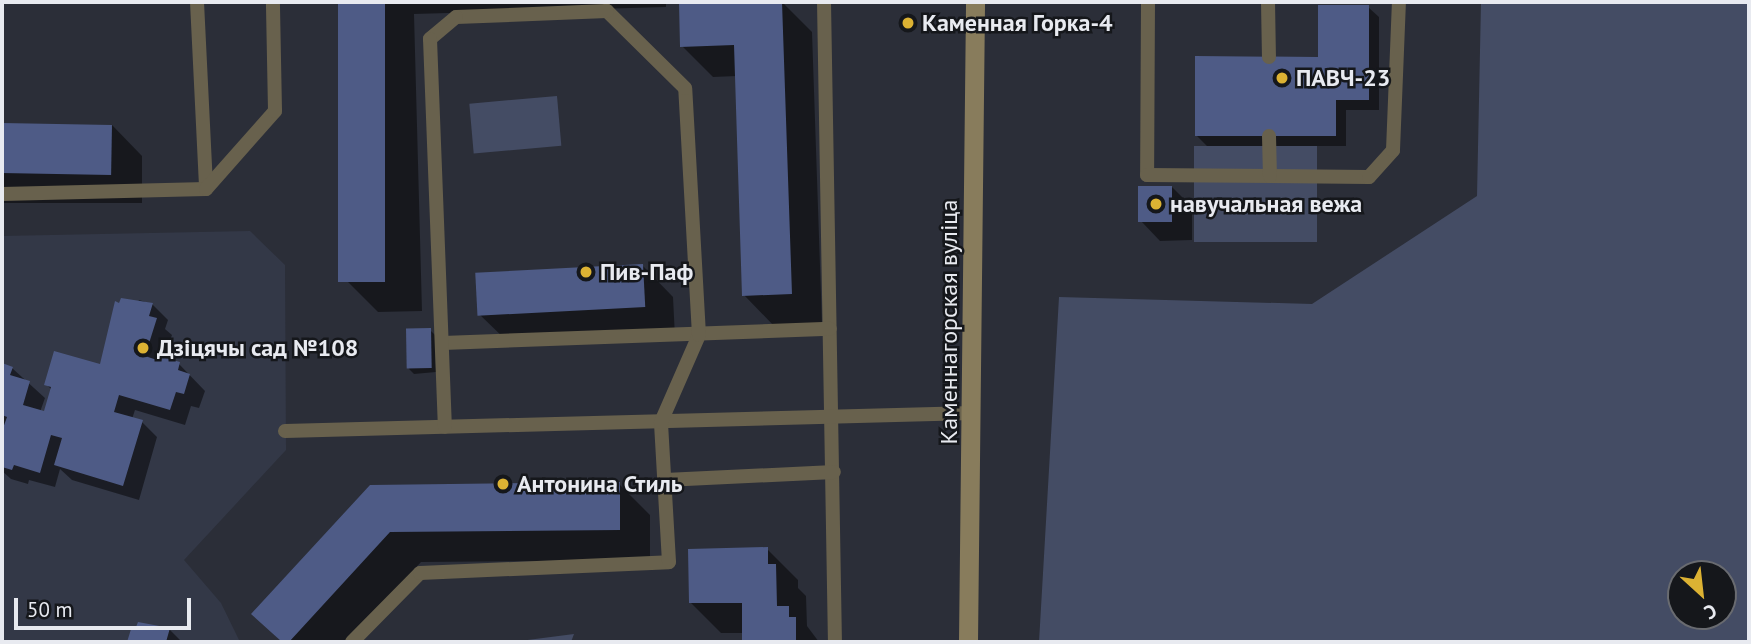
<!DOCTYPE html>
<meta charset="utf-8">
<style>
body{margin:0}
#map{position:relative;width:1751px;height:644px;overflow:hidden;background:#2b2e38;font-family:"PT Sans",sans-serif}
div>[style]{position:absolute}
[style*='--x']{left:calc(var(--x)*1px);top:calc(var(--y)*1px);width:calc(var(--w)*1px);rotate:calc(var(--a)*1deg)}
.built>*{inset:0;background:#333847}
.green>*{inset:0;background:#444c64;transform-origin:0 0}
.shadow>*{inset:0;background:#0007}
.building>*{inset:0;background:#4e5b86;transform-origin:0 0}
.service>*{height:14px;margin:-7px;padding:0 7px;transform-origin:7px;border-radius:7px;background:#68614d}
.secondary>*{height:19px;margin:-9.5px;padding:0 9.5px;transform-origin:9.5px;border-radius:9.5px;background:#887c5c}
.dots>*{width:19px;height:19px;translate:-50% -50%;box-sizing:border-box;border:4px solid #15171b;border-radius:50%}
span{translate:-50% -50%;white-space:nowrap;text-align:center;line-height:1.15;-webkit-text-stroke:5px #15171b;paint-order:stroke}
.poi-label{font-size:24px;color:#e8eaf0;font-weight:700}
.left{translate:0 -50%;text-align:left}
.street-label{font-size:24px;color:#e8eaf0}
.frame{position:absolute;inset:0;border:4px solid #e8eaf0;pointer-events:none}
.north{position:absolute;left:1667px;top:560px;width:70px;height:70px;box-sizing:border-box;background:#15171b;border:2px solid #696b70;border-radius:50%;rotate:153deg;font-size:19px;font-weight:700;line-height:28px;text-align:center;color:#e8eaf0}
.north::after{content:'';display:block;margin:auto;width:24px;height:32px;background:#dcb233;clip-path:polygon(50% 0,100% 100%,50% 72%,0 100%)}
.scale{position:absolute;left:14px;top:598px;width:177px;height:32px;box-sizing:border-box;border:4px solid #e8eaf0;border-top:0;padding-left:9px;font-size:21px;line-height:24px;white-space:nowrap;color:#e8eaf0;-webkit-text-stroke:5px #15171b;paint-order:stroke}
</style>
<div id="map">
<div class="built">
<div style="clip-path:polygon(250px 231px,285px 265px,286px 450px,184px 560px,221px 603px,240px 642px,2px 642px,2px 236px)"></div>
</div>
<div class="green">
<div style="clip-path:polygon(evenodd,1481px 2px,1749px 2px,1747px 642px,1039px 642px,1059px 297px,1312px 304px,1477px 196px,1481px 2px,1681px 574px,1723px 574px,1723px 616px,1681px 616px,1681px 574px)"></div>
<div style="left:557px;top:96px;width:50px;height:88px;rotate:85deg"></div>
<div style="left:1194px;top:146px;width:123px;height:96px"></div>
<div style="clip-path:polygon(574px 634px,571px 642px,512px 642px)"></div>
</div>
<div class="shadow">
<div style="clip-path:polygon(340px 2px,666px 2px,666px 7px,414px 14px,422px 311px,378px 312px,348px 282px)"></div>
<div style="clip-path:polygon(782px 2px,812px 32px,822px 324px,774px 326px,744px 295px,737px 76px,713px 77px,682px 46px,681px 5px)"></div>
<div style="clip-path:polygon(1368px 7px,1379px 17px,1379px 110px,1346px 110px,1346px 146px,1207px 146px,1197px 136px,1320px 58px)"></div>
<div style="clip-path:polygon(2px 125px,112px 125px,142px 156px,142px 203px,2px 203px)"></div>
<div style="clip-path:polygon(1172px 187px,1192px 207px,1192px 240px,1160px 241px,1141px 221px)"></div>
<div style="clip-path:polygon(643px 266px,673px 297px,675px 337px,509px 343px,478px 313px)"></div>
<div style="clip-path:polygon(139px 300px,152px 304px,168px 320px,165px 329px,172px 335px,164px 359px,179px 364px,205px 391px,199px 408px,191px 406px,185px 425px,135px 410px,132px 419px,142px 422px,157px 437px,139px 500px,72px 480px,60px 469px,55px 487px,29px 480px,28px 484px,11px 479px,2px 471px,2px 433px,6px 426px,2px 425px,2px 365px,12px 368px,45px 398px,40px 412px,45px 413px,52px 390px,46px 384px,101px 367px)"></div>
<div style="clip-path:polygon(430px 330px,435px 335px,436px 372px,414px 374px,409px 369px)"></div>
<div style="clip-path:polygon(619px 484px,650px 515px,650px 560px,421px 562px,347px 642px,282px 642px,254px 614px,371px 486px)"></div>
<div style="clip-path:polygon(767px 549px,798px 580px,798px 588px,806px 596px,807px 626px,819px 642px,744px 642px,744px 633px,721px 633px,691px 603px)"></div>
<div style="clip-path:polygon(133px 628px,169px 629px,182px 642px,130px 642px)"></div>
</div>
<div class="building">
<div style="left:338px;top:2px;width:47px;height:280px"></div>
<div style="clip-path:polygon(782px 2px,792px 294px,742px 296px,734px 45px,680px 47px,679px 3px)"></div>
<div style="clip-path:polygon(1318px 5px,1369px 5px,1369px 100px,1336px 100px,1336px 136px,1195px 136px,1195px 56px,1318px 57px)"></div>
<div style="left:2px;top:123px;width:110px;height:50px;rotate:1deg"></div>
<div style="left:1138px;top:186px;width:34px;height:36px"></div>
<div style="left:643px;top:264px;width:43px;height:168px;rotate:87deg"></div>
<div style="clip-path:polygon(121px 298px,153px 303px,149px 316px,157px 318px,145px 356px,157px 360px,158px 356px,180px 362px,178px 370px,190px 374px,184px 394px,176px 392px,170px 410px,119px 395px,114px 412px,143px 420px,123px 486px,54px 465px,62px 438px,51px 435px,40px 473px,14px 465px,12px 470px,2px 467px,2px 431px,7px 417px,2px 415px,2px 363px,13px 367px,10px 375px,30px 381px,23px 405px,44px 411px,51px 387px,44px 385px,54px 351px,100px 364px,115px 301px,119px 303px)"></div>
<div style="left:431px;top:328px;width:40px;height:25px;rotate:89deg"></div>
<div style="clip-path:polygon(620px 482px,620px 530px,390px 532px,289px 642px,282px 642px,251px 614px,370px 485px)"></div>
<div style="clip-path:polygon(768px 547px,768px 564px,776px 564px,777px 606px,789px 606px,789px 617px,796px 617px,796px 642px,742px 642px,742px 603px,689px 603px,688px 549px)"></div>
<div style="clip-path:polygon(138px 622px,170px 628px,166px 642px,127px 642px,132px 626px,136px 627px)"></div>
</div>
<div class="service">
<div style="--x:197;--y:2;--w:187;--a:87.2"></div>
<div style="--x:824;--y:2;--w:640;--a:89.02"></div>
<div style="--x:1148;--y:2;--w:173;--a:90.3"></div>
<div style="--x:1147;--y:175;--w:222;--a:0.5"></div>
<div style="--x:1369;--y:177;--w:36;--a:-48"></div>
<div style="--x:1393;--y:150;--w:148;--a:-87.7"></div>
<div style="--x:1268;--y:2;--w:55;--a:89"></div>
<div style="--x:1269;--y:136;--w:40;--a:88.6"></div>
<div style="--x:2;--y:194;--w:204;--a:-1.4"></div>
<div style="--x:206;--y:189;--w:104;--a:-48.5"></div>
<div style="--x:275;--y:111;--w:109;--a:-91.1"></div>
<div style="--x:443;--y:343;--w:387;--a:-2.1"></div>
<div style="--x:285;--y:431;--w:688;--a:-1.5"></div>
<div style="--x:665;--y:480;--w:169;--a:-2.7"></div>
<div style="--x:352;--y:642;--w:97;--a:-45.4"></div>
<div style="--x:420;--y:573;--w:249;--a:-2.5"></div>
<div style="--x:669;--y:562;--w:140;--a:-93.3"></div>
<div style="--x:661;--y:422;--w:95;--a:-66.4"></div>
<div style="--x:699;--y:335;--w:247;--a:-93.2"></div>
<div style="--x:685;--y:88;--w:110;--a:-135.4"></div>
<div style="--x:607;--y:11;--w:151;--a:177.7"></div>
<div style="--x:456;--y:17;--w:34;--a:140"></div>
<div style="--x:430;--y:39;--w:388;--a:87.8"></div>
</div>
<div class="secondary">
<div style="--x:968;--y:642;--w:640;--a:-89.37"></div>
</div>
<div class="dots">
<div style="left:908px;top:23px;background:#dcb233"></div>
<div style="left:1282px;top:78px;background:#dcb233"></div>
<div style="left:1156px;top:204px;background:#dcb233"></div>
<div style="left:586px;top:272px;background:#dcb233"></div>
<div style="left:143px;top:348px;background:#dcb233"></div>
<div style="left:503px;top:484px;background:#dcb233"></div>
</div>
<div class="poi-label">
<span class="left" style="left:922px;top:23px">Каменная Горка-4</span>
<span class="left" style="left:1296px;top:78px">ПАВЧ-23</span>
<span class="left" style="left:1170px;top:204px">навучальная вежа</span>
<span class="left" style="left:600px;top:272px">Пив-Паф</span>
<span class="left" style="left:157px;top:348px">Дзіцячы сад №108</span>
<span class="left" style="left:517px;top:484px">Антонина Стиль</span>
</div>
<div class="street-label">
<span style="left:949px;top:322px;rotate:-90deg">Каменнагорская вуліца</span>
</div>
<div class="frame"></div>
<div class="north">С</div>
<div class="scale">50 m</div>
</div>
